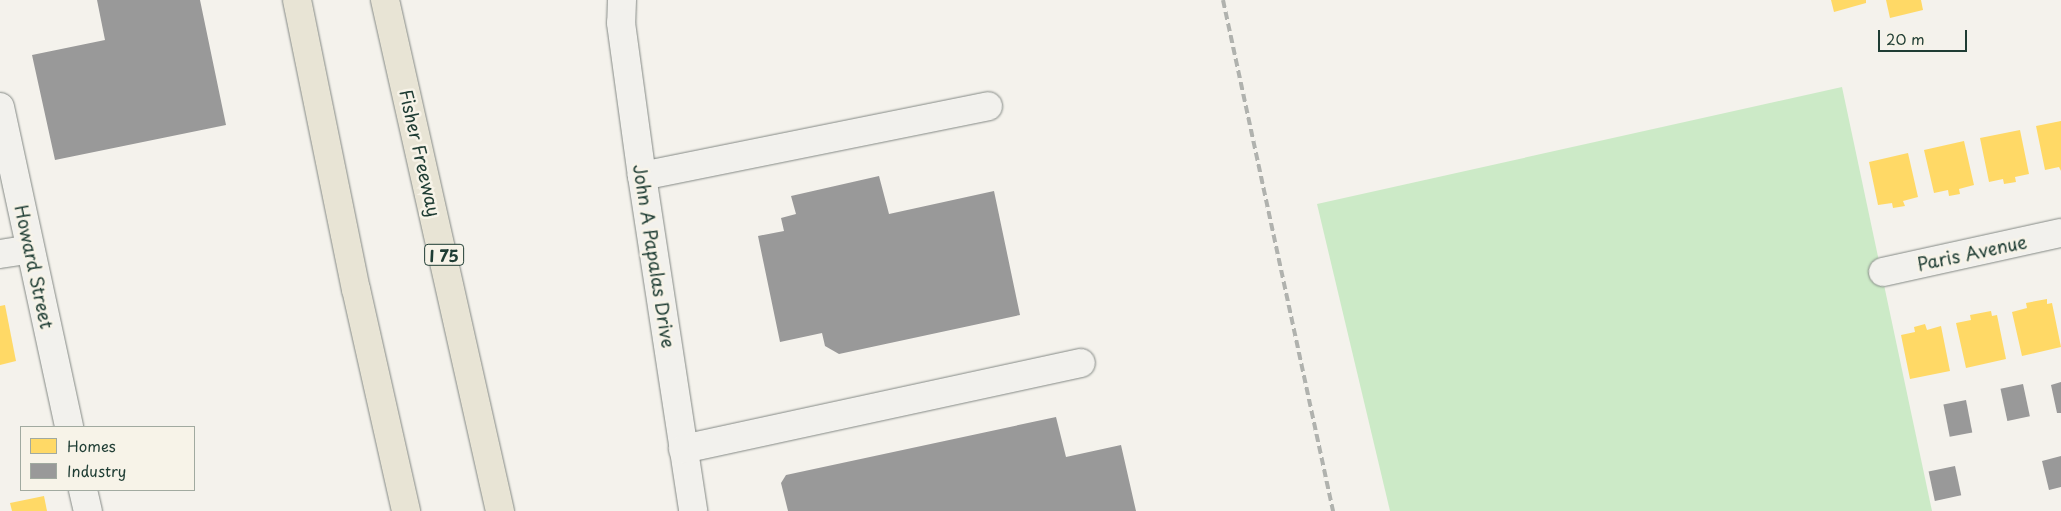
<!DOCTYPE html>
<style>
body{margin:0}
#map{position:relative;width:2061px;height:511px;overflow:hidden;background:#f4f2ec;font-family:"Playpen Sans",sans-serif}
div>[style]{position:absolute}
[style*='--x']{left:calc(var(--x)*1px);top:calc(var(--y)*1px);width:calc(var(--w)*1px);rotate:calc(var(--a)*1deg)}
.green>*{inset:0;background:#cceac7}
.homes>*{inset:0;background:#ffd966}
.industry>*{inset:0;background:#999;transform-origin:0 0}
.roads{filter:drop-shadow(0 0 1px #848985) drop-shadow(0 0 1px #848985)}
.minor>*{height:28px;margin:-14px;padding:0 14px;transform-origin:14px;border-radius:14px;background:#f2f1ed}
.highway>*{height:28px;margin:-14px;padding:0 14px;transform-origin:14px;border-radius:14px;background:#e8e4d5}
.rail>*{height:4px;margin-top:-2px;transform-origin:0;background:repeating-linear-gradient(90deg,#b0b2ae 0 8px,transparent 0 12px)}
span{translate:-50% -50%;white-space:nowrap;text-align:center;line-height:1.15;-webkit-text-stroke:5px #f7f3e8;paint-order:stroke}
.shield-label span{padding:1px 4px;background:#f7f3e8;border:1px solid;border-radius:4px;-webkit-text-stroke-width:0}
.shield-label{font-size:16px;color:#1f3d34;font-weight:700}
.street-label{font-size:18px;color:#1f3d34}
.legend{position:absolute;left:20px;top:426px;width:175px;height:65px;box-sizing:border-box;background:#f7f3e8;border:1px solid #a1aaa0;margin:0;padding:6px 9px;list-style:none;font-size:15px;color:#1f3d34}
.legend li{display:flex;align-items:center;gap:10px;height:25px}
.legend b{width:25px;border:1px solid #a1aaa0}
.scale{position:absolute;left:1878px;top:30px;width:89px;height:22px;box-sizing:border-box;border:2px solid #1f3d34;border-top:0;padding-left:6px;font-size:15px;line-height:18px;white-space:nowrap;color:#1f3d34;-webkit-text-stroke:4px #f7f3e8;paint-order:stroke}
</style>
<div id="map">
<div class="green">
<div style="clip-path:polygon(1842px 87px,1932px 511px,1390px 511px,1317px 204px)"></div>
</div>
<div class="homes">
<div style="clip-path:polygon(1831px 0,1866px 0,1866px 3px,1834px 12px)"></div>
<div style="clip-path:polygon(1886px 0,1921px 0,1923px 10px,1890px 18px)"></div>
<div style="clip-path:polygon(2061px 121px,2061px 171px,2059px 167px,2045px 170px,2036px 126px)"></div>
<div style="clip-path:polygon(2020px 130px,2029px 174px,2015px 177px,2016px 182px,2004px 184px,2003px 179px,1989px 182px,1980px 138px)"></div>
<div style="clip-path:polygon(1964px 141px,1974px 185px,1959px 189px,1960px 194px,1949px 196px,1948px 190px,1934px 193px,1924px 150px)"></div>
<div style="clip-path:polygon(1908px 153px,1918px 197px,1903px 201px,1905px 206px,1893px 208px,1892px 203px,1878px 205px,1869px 162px)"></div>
<div style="clip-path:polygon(2047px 299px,2047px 304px,2052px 303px,2061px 347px,2022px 356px,2012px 312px,2027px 308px,2026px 303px)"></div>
<div style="clip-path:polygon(5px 305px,16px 361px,0 365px,0 306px)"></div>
<div style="clip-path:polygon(1991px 311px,1992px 316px,1997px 315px,2006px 359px,1966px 368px,1956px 323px,1971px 320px,1970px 315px)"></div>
<div style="clip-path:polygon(1925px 324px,1927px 330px,1941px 326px,1950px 371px,1910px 379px,1901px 335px,1915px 332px,1914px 327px)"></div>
<div style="clip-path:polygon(44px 496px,47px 511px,12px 511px,10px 503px)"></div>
</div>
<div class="industry">
<div style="clip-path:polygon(97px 0,200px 0,226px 125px,55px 160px,32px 55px,105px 40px)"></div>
<div style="clip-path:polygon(879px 176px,889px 214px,994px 191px,1020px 315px,839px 354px,825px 346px,822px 333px,780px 342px,758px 236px,784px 231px,781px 218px,796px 214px,791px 196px)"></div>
<div style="clip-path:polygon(2061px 382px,2061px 413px,2057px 413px,2051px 385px)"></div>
<div style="left:2023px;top:384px;width:33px;height:23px;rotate:78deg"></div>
<div style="left:1966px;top:400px;width:33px;height:23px;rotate:79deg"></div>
<div style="clip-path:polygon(1056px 417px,1066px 457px,1121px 445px,1136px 511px,788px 511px,781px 483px,786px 475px)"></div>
<div style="clip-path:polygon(2061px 456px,2061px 487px,2049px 490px,2042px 461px)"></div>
<div style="left:1955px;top:466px;width:30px;height:27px;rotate:78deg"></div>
</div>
<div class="roads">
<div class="minor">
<div style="--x:622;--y:0;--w:23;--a:92"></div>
<div style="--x:621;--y:23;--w:154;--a:82.2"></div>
<div style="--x:642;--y:176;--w:339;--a:81.3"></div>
<div style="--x:0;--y:107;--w:327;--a:77.8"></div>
<div style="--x:642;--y:176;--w:353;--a:-11.4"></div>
<div style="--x:0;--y:254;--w:30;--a:-9"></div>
<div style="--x:1883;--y:272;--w:182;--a:-12.4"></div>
<div style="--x:683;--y:449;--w:407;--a:-12.2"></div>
<div style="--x:83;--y:490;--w:22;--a:77"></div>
</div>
<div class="highway">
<div style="--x:297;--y:0;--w:295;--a:78.5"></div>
<div style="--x:356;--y:289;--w:228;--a:77.3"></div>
<div style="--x:385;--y:0;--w:524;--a:77.32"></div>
</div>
</div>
<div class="rail">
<div style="--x:1223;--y:0;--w:523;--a:77.85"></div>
</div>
<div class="shield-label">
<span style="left:444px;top:255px">I 75</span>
</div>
<div class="street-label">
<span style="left:420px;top:153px;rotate:77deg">Fisher Freeway</span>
<span style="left:1972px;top:253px;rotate:-12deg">Paris Avenue</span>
<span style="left:654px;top:256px;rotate:81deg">John A Papalas Drive</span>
<span style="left:34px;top:267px;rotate:78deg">Howard Street</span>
</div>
<ul class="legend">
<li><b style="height:14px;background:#ffd966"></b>Homes</li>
<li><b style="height:14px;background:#999"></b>Industry</li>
</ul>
<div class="scale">20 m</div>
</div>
